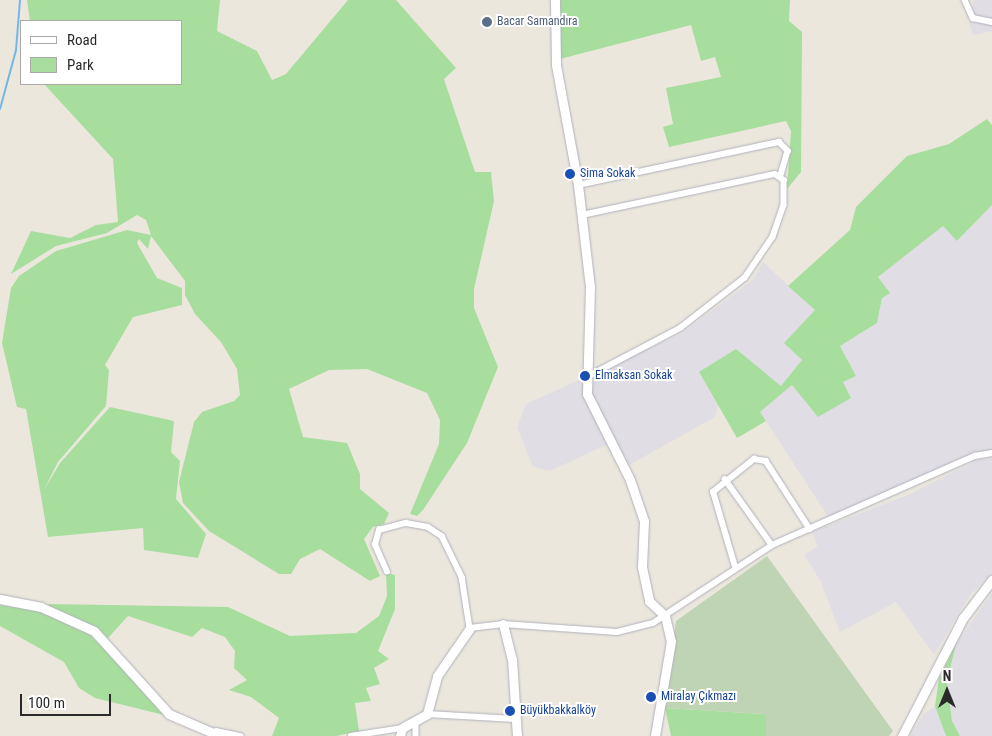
<!DOCTYPE html>
<meta charset="utf-8">
<style>
body{margin:0}
#map{position:relative;width:992px;height:736px;overflow:hidden;background:#ebe7dd;font-family:"Roboto Condensed",sans-serif}
div>[style]{position:absolute}
[style*='--x']{left:calc(var(--x)*1px);top:calc(var(--y)*1px);width:calc(var(--w)*1px);rotate:calc(var(--a)*1deg)}
.industrial>*{inset:0;background:#e0dde4}
.green>*{inset:0;background:#a8de9d}
.cemetery>*{inset:0;background:#bfd4b5}
.stream>*{height:2px;margin:-1px;padding:0 1px;transform-origin:1px;border-radius:1px;background:#76b6e7}
.roads{filter:drop-shadow(0 0 1px #b0b1bd) drop-shadow(0 0 1px #b0b1bd)}
.street>*{height:5.5px;margin:-2.75px;padding:0 2.75px;transform-origin:2.75px;border-radius:2.75px;background:#fff}
.secondary>*{height:9px;margin:-4.5px;padding:0 4.5px;transform-origin:4.5px;border-radius:4.5px;background:#fff}
.dots>*{width:14px;height:14px;translate:-50% -50%;box-sizing:border-box;border:2px solid #fff;border-radius:50%}
span{translate:-50% -50%;white-space:nowrap;text-align:center;line-height:1.15;-webkit-text-stroke:4px #fff;paint-order:stroke}
.service-label{font-size:12px;color:#4e5e75}
.left{translate:0 -50%;text-align:left}
.transit-label{font-size:12px;color:#164399}
.legend{position:absolute;left:20px;top:20px;width:162px;height:65px;box-sizing:border-box;background:#fff;border:1px solid #aaa;margin:0;padding:6px 9px;list-style:none;font-size:15px;color:#2a2a2a}
.legend li{display:flex;align-items:center;gap:10px;height:25px}
.legend b{width:25px;border:1px solid #aaa}
.north{position:absolute;left:922px;top:666px;width:50px;height:50px;-webkit-text-stroke:4px #fff;paint-order:stroke;rotate:0deg;font-size:14px;font-weight:700;line-height:20px;text-align:center;color:#2a2a2a}
.north::after{content:'';display:block;margin:auto;width:18px;height:22px;background:#2a2a2a;clip-path:polygon(50% 0,100% 100%,50% 72%,0 100%)}
.scale{position:absolute;left:20px;top:694px;width:91px;height:22px;box-sizing:border-box;border:2px solid #2a2a2a;border-top:0;padding-left:6px;font-size:15px;line-height:18px;white-space:nowrap;color:#2a2a2a;-webkit-text-stroke:4px #fff;paint-order:stroke}
</style>
<div id="map">
<div class="industrial">
<div style="clip-path:polygon(974px 0,992px 0,992px 31px,973px 35px,969px 23px)"></div>
<div style="clip-path:polygon(992px 205px,992px 451px,975px 453px,829px 518px,760px 412px,792px 384px,851px 398px,843px 382px,856px 376px,840px 346px,877px 323px,882px 298px,878px 277px,943px 226px,958px 241px)"></div>
<div style="clip-path:polygon(763px 262px,815px 310px,785px 343px,802px 360px,781px 386px,699px 372px,718px 406px,715px 417px,622px 469px,608px 444px,550px 471px,533px 467px,517px 427px,526px 404px,679px 335px,753px 280px)"></div>
<div style="clip-path:polygon(992px 458px,992px 573px,969px 596px,934px 655px,896px 602px,840px 632px,820px 580px,804px 555px,818px 546px,812px 532px,910px 494px,979px 459px)"></div>
<div style="clip-path:polygon(992px 593px,992px 736px,960px 736px,952px 721px,947px 682px,956px 644px)"></div>
<div style="clip-path:polygon(935px 706px,946px 736px,910px 736px,924px 714px)"></div>
</div>
<div class="green">
<div style="clip-path:polygon(27px 0,220px 0,217px 31px,257px 51px,272px 80px,286px 74px,348px 0,396px 0,456px 68px,444px 79px,475px 172px,491px 172px,494px 201px,474px 289px,474px 308px,498px 367px,467px 443px,423px 510px,417px 516px,410px 514px,439px 444px,440px 420px,427px 393px,367px 369px,329px 370px,289px 389px,303px 437px,347px 443px,360px 474px,360px 489px,389px 513px,384px 524px,373px 527px,364px 539px,380px 576px,370px 581px,320px 549px,300px 559px,291px 574px,279px 574px,209px 531px,183px 503px,179px 482px,194px 422px,202px 412px,234px 401px,240px 395px,237px 369px,221px 342px,195px 314px,185px 295px,185px 281px,151px 236px,148px 249px,139px 239px,137px 243px,157px 278px,182px 288px,182px 305px,133px 317px,105px 365px,109px 370px,106px 406px,58px 462px,44px 490px,60px 463px,110px 407px,174px 421px,171px 452px,180px 461px,176px 499px,206px 534px,198px 558px,144px 550px,143px 528px,48px 537px,26px 409px,17px 407px,2px 343px,11px 288px,19px 276px,56px 251px,127px 230px,151px 235px,146px 220px,137px 215px,107px 233px,56px 246px,11px 274px,31px 231px,70px 238px,96px 225px,118px 222px,113px 159px,44px 84px,181px 84px,181px 21px,30px 21px)"></div>
<div style="clip-path:polygon(559px 0,790px 0,789px 21px,802px 32px,801px 172px,787px 189px,791px 131px,786px 121px,669px 147px,663px 127px,673px 124px,666px 88px,721px 77px,715px 57px,701px 61px,691px 25px,560px 59px)"></div>
<div style="clip-path:polygon(987px 119px,992px 125px,992px 205px,957px 241px,943px 226px,878px 277px,890px 293px,882px 298px,877px 323px,840px 346px,856px 376px,843px 382px,851px 398px,818px 417px,792px 385px,760px 412px,766px 421px,737px 438px,699px 372px,736px 349px,781px 386px,802px 360px,784px 343px,815px 310px,788px 286px,850px 230px,856px 207px,907px 156px,949px 144px)"></div>
<div style="clip-path:polygon(386px 573px,395px 575px,395px 609px,378px 651px,389px 659px,374px 668px,380px 684px,366px 688px,371px 701px,355px 703px,359px 731px,336px 736px,272px 736px,279px 718px,251px 697px,229px 690px,247px 680px,234px 668px,235px 651px,225px 637px,202px 628px,192px 637px,128px 616px,108px 638px,99px 629px,49px 608px,49px 604px,228px 607px,290px 636px,356px 633px,379px 616px,387px 596px)"></div>
<div style="clip-path:polygon(0 605px,38px 611px,89px 634px,141px 685px,164px 715px,95px 698px,79px 688px,64px 662px,0 626px)"></div>
<div style="clip-path:polygon(956px 644px,947px 682px,952px 721px,960px 736px,946px 736px,935px 706px,939px 678px)"></div>
<div style="clip-path:polygon(665px 708px,766px 714px,766px 736px,671px 736px)"></div>
</div>
<div class="cemetery">
<div style="clip-path:polygon(767px 556px,893px 731px,889px 736px,766px 736px,766px 714px,665px 708px,676px 621px)"></div>
</div>
<div class="stream">
<div style="--x:0;--y:109;--w:61;--a:-74.8"></div>
<div style="--x:16;--y:50;--w:50;--a:-85.4"></div>
</div>
<div class="roads">
<div class="street">
<div style="--x:965;--y:0;--w:20;--a:66"></div>
<div style="--x:973;--y:18;--w:19;--a:12"></div>
<div style="--x:578;--y:185;--w:206;--a:-12.1"></div>
<div style="--x:779;--y:142;--w:13;--a:45"></div>
<div style="--x:788;--y:151;--w:26;--a:106"></div>
<div style="--x:582;--y:215;--w:197;--a:-12"></div>
<div style="--x:775;--y:174;--w:11;--a:34"></div>
<div style="--x:784;--y:180;--w:25;--a:90"></div>
<div style="--x:784;--y:205;--w:34;--a:109"></div>
<div style="--x:773;--y:237;--w:50;--a:124.3"></div>
<div style="--x:745;--y:278;--w:81;--a:142"></div>
<div style="--x:681;--y:328;--w:107;--a:152.2"></div>
<div style="--x:725;--y:479;--w:81;--a:54.5"></div>
<div style="--x:735;--y:567;--w:78;--a:-106.3"></div>
<div style="--x:713;--y:492;--w:53;--a:-38.8"></div>
<div style="--x:754;--y:459;--w:12;--a:9"></div>
<div style="--x:766;--y:461;--w:81;--a:57.1"></div>
<div style="--x:387;--y:572;--w:30;--a:-114"></div>
<div style="--x:375;--y:545;--w:16;--a:-75"></div>
<div style="--x:379;--y:530;--w:28;--a:-15"></div>
<div style="--x:406;--y:523;--w:22;--a:10"></div>
<div style="--x:428;--y:527;--w:17;--a:33"></div>
<div style="--x:442;--y:536;--w:46;--a:64"></div>
<div style="--x:462;--y:577;--w:52;--a:81.1"></div>
<div style="--x:470;--y:628;--w:33;--a:-7"></div>
<div style="--x:503;--y:624;--w:114;--a:4"></div>
<div style="--x:617;--y:632;--w:37;--a:-14"></div>
<div style="--x:653;--y:623;--w:142;--a:-33.2"></div>
<div style="--x:772;--y:545;--w:222;--a:-23.7"></div>
<div style="--x:975;--y:456;--w:17;--a:-10"></div>
<div style="--x:427;--y:714;--w:88;--a:3.3"></div>
<div style="--x:416;--y:722;--w:14;--a:90"></div>
<div style="--x:216;--y:731;--w:25;--a:12"></div>
<div style="--x:351;--y:736;--w:52;--a:-8.9"></div>
</div>
<div class="secondary">
<div style="--x:555;--y:0;--w:65;--a:89.1"></div>
<div style="--x:556;--y:65;--w:122;--a:79.6"></div>
<div style="--x:578;--y:185;--w:103;--a:83.3"></div>
<div style="--x:590;--y:287;--w:107;--a:91.6"></div>
<div style="--x:587;--y:394;--w:96;--a:63.4"></div>
<div style="--x:630;--y:480;--w:43;--a:71.1"></div>
<div style="--x:644;--y:521;--w:46;--a:92.5"></div>
<div style="--x:642;--y:567;--w:35;--a:78"></div>
<div style="--x:649;--y:601;--w:22;--a:43"></div>
<div style="--x:665;--y:616;--w:26;--a:77"></div>
<div style="--x:671;--y:641;--w:96;--a:99.6"></div>
<div style="--x:0;--y:599;--w:42;--a:11"></div>
<div style="--x:41;--y:607;--w:58;--a:24.4"></div>
<div style="--x:94;--y:631;--w:112;--a:47.9"></div>
<div style="--x:169;--y:714;--w:56;--a:23.3"></div>
<div style="--x:503;--y:624;--w:36;--a:76"></div>
<div style="--x:512;--y:659;--w:77;--a:86.3"></div>
<div style="--x:400;--y:736;--w:8;--a:-76"></div>
<div style="--x:402;--y:728;--w:29;--a:-29"></div>
<div style="--x:427;--y:714;--w:39;--a:-75"></div>
<div style="--x:437;--y:676;--w:58;--a:-55.5"></div>
<div style="--x:902;--y:736;--w:133;--a:-62.7"></div>
<div style="--x:963;--y:618;--w:48;--a:-52.7"></div>
</div>
</div>
<div class="dots">
<div style="left:487px;top:22px;background:#5c6f8a"></div>
<div style="left:570px;top:174px;background:#1a4fb4"></div>
<div style="left:585px;top:376px;background:#1a4fb4"></div>
<div style="left:651px;top:697px;background:#1a4fb4"></div>
<div style="left:510px;top:711px;background:#1a4fb4"></div>
</div>
<div class="service-label">
<span class="left" style="left:497px;top:22px">Bacar Samandıra</span>
</div>
<div class="transit-label">
<span class="left" style="left:580px;top:174px">Sima Sokak</span>
<span class="left" style="left:595px;top:376px">Elmaksan Sokak</span>
<span class="left" style="left:661px;top:697px">Miralay Çıkmazı</span>
<span class="left" style="left:520px;top:711px">Büyükbakkalköy</span>
</div>
<ul class="legend">
<li><b style="height:6px;background:#fff"></b>Road</li>
<li><b style="height:14px;background:#a8de9d"></b>Park</li>
</ul>
<div class="north">N</div>
<div class="scale">100 m</div>
</div>
